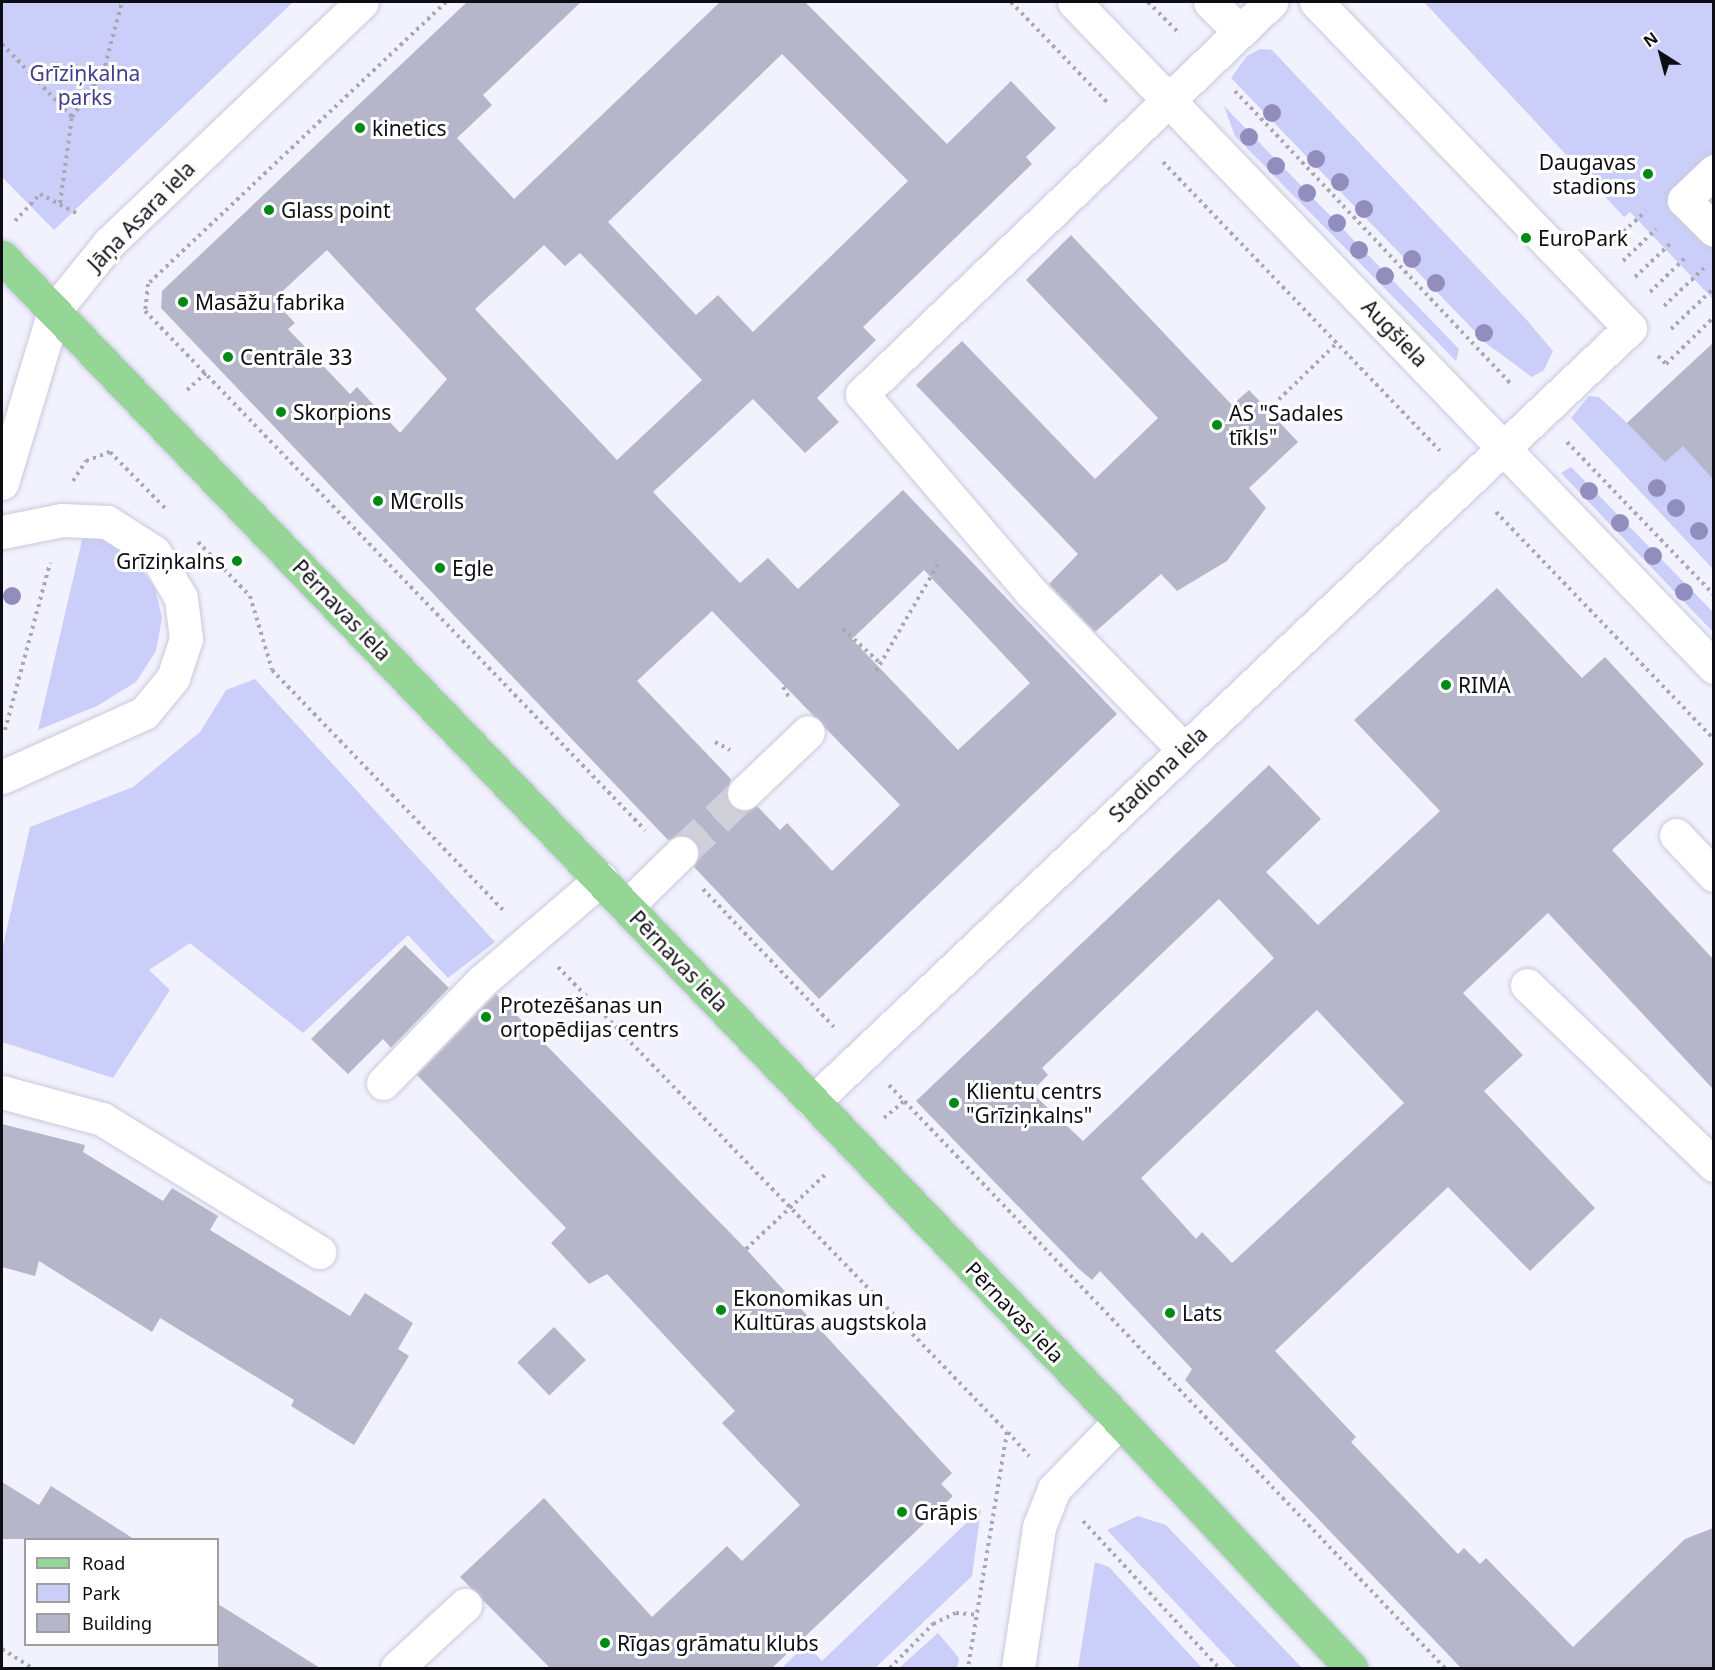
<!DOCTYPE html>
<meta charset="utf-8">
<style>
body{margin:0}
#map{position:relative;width:1715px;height:1670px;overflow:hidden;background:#f1f2fd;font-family:"Noto Sans",sans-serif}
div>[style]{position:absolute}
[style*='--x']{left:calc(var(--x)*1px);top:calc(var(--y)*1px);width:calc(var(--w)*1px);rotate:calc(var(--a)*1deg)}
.green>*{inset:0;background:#cbcef8}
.building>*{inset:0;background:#b5b6c9;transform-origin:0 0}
.minor-tunnel>*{height:33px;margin-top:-16.5px;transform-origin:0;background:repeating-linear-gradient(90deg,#cfd0da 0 33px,transparent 0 49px)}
.path>*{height:4px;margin-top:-2px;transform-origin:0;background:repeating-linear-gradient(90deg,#a8a8b2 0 3px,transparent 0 7.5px)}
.roads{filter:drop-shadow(0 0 2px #c8c9dc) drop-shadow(0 0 2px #c8c9dc)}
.minor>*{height:33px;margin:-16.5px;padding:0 16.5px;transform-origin:16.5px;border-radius:16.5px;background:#fff}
.major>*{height:33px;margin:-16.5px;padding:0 16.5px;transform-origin:16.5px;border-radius:16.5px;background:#95d596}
.trees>*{width:18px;height:18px;margin:-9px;border-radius:50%;background:#918ebd}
.dots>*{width:16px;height:16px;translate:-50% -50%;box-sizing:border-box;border:3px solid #fff;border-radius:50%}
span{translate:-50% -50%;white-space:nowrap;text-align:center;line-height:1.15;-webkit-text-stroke:6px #fff;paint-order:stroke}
.park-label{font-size:21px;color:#423d88}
.poi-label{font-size:21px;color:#0d0d13}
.left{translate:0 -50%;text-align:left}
.right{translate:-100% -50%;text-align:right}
.street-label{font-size:21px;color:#0d0d13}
.frame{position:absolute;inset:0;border:3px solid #0d0d13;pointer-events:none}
.legend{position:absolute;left:24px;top:1538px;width:195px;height:108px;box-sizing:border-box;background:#fff;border:2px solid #9e9ea1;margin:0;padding:8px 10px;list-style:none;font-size:18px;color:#0d0d13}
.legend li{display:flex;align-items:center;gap:12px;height:30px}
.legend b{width:30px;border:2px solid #9e9ea1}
.north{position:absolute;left:1631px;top:24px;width:60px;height:60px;-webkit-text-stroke:4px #fff;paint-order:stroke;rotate:324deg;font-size:16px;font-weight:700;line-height:24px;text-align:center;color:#0d0d13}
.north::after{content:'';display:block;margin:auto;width:21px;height:27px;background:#0d0d13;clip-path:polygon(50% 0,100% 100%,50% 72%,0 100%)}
</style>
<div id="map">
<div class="green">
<div style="clip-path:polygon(2px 2px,293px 2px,54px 230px,2px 177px)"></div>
<div style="clip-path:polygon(1424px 2px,1713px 2px,1713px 299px,1630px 212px,1624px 217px)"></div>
<div style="clip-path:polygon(1260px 49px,1272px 50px,1525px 318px,1553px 351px,1544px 370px,1532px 377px,1487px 344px,1231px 78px,1247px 56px)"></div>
<div style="clip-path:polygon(1224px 106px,1459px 349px,1456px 361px,1235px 136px)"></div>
<div style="clip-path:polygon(1713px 343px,1713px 569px,1571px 418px,1589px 396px,1599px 397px,1627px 423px)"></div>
<div style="clip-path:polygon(1571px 467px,1713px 612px,1713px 632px,1561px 473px)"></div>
<div style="clip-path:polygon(83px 536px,108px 539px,134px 559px,155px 588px,162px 618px,156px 651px,136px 682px,97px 706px,38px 730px)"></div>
<div style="clip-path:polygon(255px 679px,495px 942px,448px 978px,408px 935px,303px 1033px,190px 943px,149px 970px,170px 990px,113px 1078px,2px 1042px,2px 950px,30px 827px,133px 787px,200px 732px,226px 690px)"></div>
<div style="clip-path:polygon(981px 1509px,972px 1576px,875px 1668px,782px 1668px,806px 1644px,822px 1661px)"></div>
<div style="clip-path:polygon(1138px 1516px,1166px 1525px,1302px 1668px,1237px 1668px,1107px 1530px)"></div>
<div style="clip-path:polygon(1095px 1562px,1109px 1567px,1202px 1668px,1078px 1668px)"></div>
<div style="clip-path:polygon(938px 1633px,959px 1658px,957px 1668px,899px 1668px)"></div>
</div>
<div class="building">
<div style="clip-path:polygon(evenodd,467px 2px,581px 2px,483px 95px,492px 105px,457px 138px,514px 199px,720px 2px,805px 2px,947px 144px,1011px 81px,1056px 128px,1026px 157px,1032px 164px,863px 327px,876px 340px,817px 398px,839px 422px,805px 453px,753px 399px,653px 492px,740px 583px,768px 558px,798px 589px,903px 490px,1117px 714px,819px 999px,694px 867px,699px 857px,695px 840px,685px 835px,668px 840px,161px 308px,162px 291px,467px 2px,782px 54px,908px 181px,753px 332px,718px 295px,696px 315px,608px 222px,782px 54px,467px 2px,544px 245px,565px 266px,580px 253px,702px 380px,617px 460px,475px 309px,544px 245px,467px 2px,327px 250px,447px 379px,400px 433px,357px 387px,350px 394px,288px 329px,295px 323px,273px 300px,327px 250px,467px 2px,924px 570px,1030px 683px,958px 750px,852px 639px,924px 570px,467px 2px,712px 611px,900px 805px,832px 871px,787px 823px,780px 830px,757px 806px,748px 811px,731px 806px,726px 797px,731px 779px,637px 681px,712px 611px)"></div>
<div style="clip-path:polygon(1071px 235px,1232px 405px,1249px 390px,1298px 442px,1249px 488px,1266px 508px,1227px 561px,1177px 591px,1161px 574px,1095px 632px,1049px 584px,1078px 554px,916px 385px,962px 341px,1095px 479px,1158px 418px,1026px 280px)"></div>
<div style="clip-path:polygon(1713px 343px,1713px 479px,1683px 446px,1665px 462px,1627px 423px)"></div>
<div style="clip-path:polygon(evenodd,1497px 588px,1582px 678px,1605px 657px,1704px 764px,1612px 850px,1713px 959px,1713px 1089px,1548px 913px,1463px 993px,1523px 1055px,1484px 1091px,1595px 1208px,1530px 1271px,1448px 1187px,1275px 1351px,1356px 1437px,1351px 1442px,1458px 1554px,1464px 1548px,1480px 1564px,1486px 1558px,1573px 1647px,1685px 1539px,1713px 1528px,1713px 1668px,1461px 1668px,1185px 1380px,1192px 1369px,1100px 1271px,1092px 1280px,1078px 1268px,916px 1101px,1269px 765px,1321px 819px,1266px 872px,1318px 925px,1440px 811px,1354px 720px,1497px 588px,1219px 899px,1274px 958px,1083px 1141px,1031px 1092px,1048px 1075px,1042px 1068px,1219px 899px,1497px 588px,1317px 1010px,1404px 1103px,1232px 1263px,1202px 1232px,1196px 1239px,1141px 1178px,1317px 1010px)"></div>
<div style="clip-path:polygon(405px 945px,449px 988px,391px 1048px,383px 1039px,348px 1074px,311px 1039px)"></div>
<div style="clip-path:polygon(496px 994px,746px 1249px,952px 1473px,941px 1484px,953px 1496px,772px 1668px,550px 1668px,460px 1577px,544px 1498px,652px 1617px,727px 1546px,742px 1561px,800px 1505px,722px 1423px,735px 1411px,607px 1274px,589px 1284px,551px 1243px,566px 1228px,417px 1075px)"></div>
<div style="clip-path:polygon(2px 1124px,85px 1145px,83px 1152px,163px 1201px,172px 1188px,218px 1216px,210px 1230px,350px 1316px,365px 1293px,413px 1323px,398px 1349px,409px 1356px,354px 1445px,291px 1406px,294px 1400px,160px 1318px,152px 1332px,39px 1261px,35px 1276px,2px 1267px)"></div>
<div style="left:554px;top:1327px;width:46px;height:51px;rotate:46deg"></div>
<div style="clip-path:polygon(2px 1482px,39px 1505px,51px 1486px,134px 1539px,2px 1539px)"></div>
<div style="clip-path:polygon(218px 1604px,320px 1668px,218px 1668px)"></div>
</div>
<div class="minor-tunnel">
<div style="--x:681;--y:853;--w:87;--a:-43.6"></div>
</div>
<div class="path">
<div style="--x:446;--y:2;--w:410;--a:136.6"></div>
<div style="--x:148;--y:284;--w:27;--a:96"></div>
<div style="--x:145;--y:311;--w:721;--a:46.07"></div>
<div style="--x:1011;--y:2;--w:139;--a:46.2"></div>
<div style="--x:1148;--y:2;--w:45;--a:45"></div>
<div style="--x:2;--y:44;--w:101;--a:46.2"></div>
<div style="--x:1235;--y:91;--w:404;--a:46.7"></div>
<div style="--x:1163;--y:162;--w:400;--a:46.2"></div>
<div style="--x:60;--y:203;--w:87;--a:-82.1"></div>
<div style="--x:72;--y:117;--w:54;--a:-54.8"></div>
<div style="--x:103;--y:73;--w:73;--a:-75"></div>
<div style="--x:15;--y:221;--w:37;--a:-47"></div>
<div style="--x:40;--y:194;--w:45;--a:27.7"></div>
<div style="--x:1607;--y:247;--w:53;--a:-42.7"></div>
<div style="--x:1623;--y:261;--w:46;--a:-44.1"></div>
<div style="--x:1635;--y:277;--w:50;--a:-43.4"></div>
<div style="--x:1650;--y:292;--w:49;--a:-44.2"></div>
<div style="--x:1664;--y:306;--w:55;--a:-43.5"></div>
<div style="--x:1671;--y:329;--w:59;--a:-43.6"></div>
<div style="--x:1658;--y:356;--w:11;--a:45"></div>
<div style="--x:1666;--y:364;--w:67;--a:-44.4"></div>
<div style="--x:187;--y:390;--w:27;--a:-42"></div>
<div style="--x:1268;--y:410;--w:96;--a:-44.2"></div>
<div style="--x:1567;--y:442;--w:212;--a:46.1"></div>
<div style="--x:73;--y:481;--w:24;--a:-57"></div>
<div style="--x:86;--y:461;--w:26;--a:-21"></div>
<div style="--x:110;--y:452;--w:80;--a:45.5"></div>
<div style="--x:1496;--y:512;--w:315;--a:46.2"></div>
<div style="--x:198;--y:542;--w:75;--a:46.1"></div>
<div style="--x:250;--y:596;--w:77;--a:73.4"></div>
<div style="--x:272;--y:670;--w:333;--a:46.1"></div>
<div style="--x:843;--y:629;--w:50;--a:42.6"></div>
<div style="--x:876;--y:671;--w:124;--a:-59.9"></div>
<div style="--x:783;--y:687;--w:12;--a:59"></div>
<div style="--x:5;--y:730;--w:173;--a:-74.9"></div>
<div style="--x:715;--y:742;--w:17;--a:28"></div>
<div style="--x:703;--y:889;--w:190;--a:46.5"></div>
<div style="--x:558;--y:967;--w:646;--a:46"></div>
<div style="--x:1007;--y:1432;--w:239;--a:99.4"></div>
<div style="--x:889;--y:1085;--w:806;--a:46.36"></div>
<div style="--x:884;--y:1118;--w:26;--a:-40"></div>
<div style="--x:746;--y:1249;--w:111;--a:-43.2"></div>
<div style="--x:1008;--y:1432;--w:32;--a:49"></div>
<div style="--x:1083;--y:1521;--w:200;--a:47.2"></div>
<div style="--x:2;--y:1649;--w:36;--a:32"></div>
<div style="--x:890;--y:1668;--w:62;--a:-45.7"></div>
<div style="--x:933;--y:1624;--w:25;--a:-26"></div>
<div style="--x:956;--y:1613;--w:21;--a:5"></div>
</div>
<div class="roads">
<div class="minor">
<div style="--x:1074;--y:2;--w:923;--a:46.1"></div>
<div style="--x:1210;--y:2;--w:42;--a:45"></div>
<div style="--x:1714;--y:171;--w:42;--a:136"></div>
<div style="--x:1684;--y:200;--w:42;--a:45"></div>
<div style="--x:2;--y:483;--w:180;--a:-73.2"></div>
<div style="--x:54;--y:311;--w:87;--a:-51"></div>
<div style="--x:109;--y:243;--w:349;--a:-43.6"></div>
<div style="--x:2;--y:532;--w:61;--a:-11.3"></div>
<div style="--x:62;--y:520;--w:45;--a:2.5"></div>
<div style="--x:107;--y:522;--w:56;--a:32.6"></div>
<div style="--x:154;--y:552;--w:53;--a:59.6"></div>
<div style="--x:181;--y:598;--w:41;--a:83"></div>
<div style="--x:186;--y:639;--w:41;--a:108.4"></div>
<div style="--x:173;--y:678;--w:45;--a:129.6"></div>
<div style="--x:144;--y:713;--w:156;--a:155.7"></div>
<div style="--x:1184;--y:750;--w:220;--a:-134.1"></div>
<div style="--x:1031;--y:592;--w:260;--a:-130.5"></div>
<div style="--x:862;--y:394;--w:567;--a:-43.78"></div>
<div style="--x:744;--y:793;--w:88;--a:-43.6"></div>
<div style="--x:1676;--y:835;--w:55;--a:46.5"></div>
<div style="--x:627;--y:906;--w:76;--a:-44.5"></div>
<div style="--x:1527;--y:985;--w:260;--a:43.9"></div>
<div style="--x:383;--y:1083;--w:142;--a:-45.9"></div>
<div style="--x:482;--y:981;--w:157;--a:-40.6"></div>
<div style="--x:2;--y:1092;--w:104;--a:15.1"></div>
<div style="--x:102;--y:1119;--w:255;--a:31.5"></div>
<div style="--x:813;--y:1102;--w:1125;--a:-43.45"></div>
<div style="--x:1630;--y:328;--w:453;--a:-133.9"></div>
<div style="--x:397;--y:1668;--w:93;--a:-42.8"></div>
<div style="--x:1018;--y:1668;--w:143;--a:-81.5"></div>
<div style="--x:1039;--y:1527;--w:41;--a:-68.5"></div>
<div style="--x:1054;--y:1489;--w:95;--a:-45.9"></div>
</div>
<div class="major">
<div style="--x:2;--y:257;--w:1614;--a:46.15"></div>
<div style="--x:1120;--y:1421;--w:338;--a:46.9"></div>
</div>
</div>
<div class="trees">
<div style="left:1272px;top:113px"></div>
<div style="left:1249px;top:137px"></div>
<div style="left:1316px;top:159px"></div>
<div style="left:1276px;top:166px"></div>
<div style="left:1340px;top:182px"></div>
<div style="left:1307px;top:193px"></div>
<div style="left:1364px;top:209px"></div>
<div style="left:1337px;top:223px"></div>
<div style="left:1359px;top:250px"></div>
<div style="left:1412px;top:259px"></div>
<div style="left:1385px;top:276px"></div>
<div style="left:1436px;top:283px"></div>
<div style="left:1484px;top:333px"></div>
<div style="left:1657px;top:488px"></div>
<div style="left:1589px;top:491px"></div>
<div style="left:1676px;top:508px"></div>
<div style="left:1620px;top:523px"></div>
<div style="left:1699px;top:531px"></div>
<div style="left:1653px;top:556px"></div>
<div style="left:1684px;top:592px"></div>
<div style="left:12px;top:596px"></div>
</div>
<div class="dots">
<div style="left:360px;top:128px;background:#008915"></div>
<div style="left:1648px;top:174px;background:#008915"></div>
<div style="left:269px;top:210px;background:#008915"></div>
<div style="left:1526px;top:238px;background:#008915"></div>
<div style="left:183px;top:302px;background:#008915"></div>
<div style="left:228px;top:357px;background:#008915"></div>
<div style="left:281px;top:412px;background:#008915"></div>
<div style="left:1217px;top:425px;background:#008915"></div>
<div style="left:378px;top:501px;background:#008915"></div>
<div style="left:237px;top:561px;background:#008915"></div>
<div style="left:440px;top:568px;background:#008915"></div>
<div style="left:1446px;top:685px;background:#008915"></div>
<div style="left:486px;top:1017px;background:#008915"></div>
<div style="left:954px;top:1103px;background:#008915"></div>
<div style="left:721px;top:1310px;background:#008915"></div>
<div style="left:1170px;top:1313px;background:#008915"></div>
<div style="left:902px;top:1512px;background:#008915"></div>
<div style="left:605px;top:1643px;background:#008915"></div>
</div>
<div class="park-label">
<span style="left:85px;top:85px">Grīziņkalna<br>parks</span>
</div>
<div class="poi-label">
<span class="left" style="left:372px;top:128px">kinetics</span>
<span class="right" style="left:1636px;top:174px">Daugavas<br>stadions</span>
<span class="left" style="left:281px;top:210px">Glass point</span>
<span class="left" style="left:1538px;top:238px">EuroPark</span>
<span class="left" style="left:195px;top:302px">Masāžu fabrika</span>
<span class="left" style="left:240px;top:357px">Centrāle 33</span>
<span class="left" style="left:293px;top:412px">Skorpions</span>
<span class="left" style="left:1229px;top:425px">AS "Sadales<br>tīkls"</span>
<span class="left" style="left:390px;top:501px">MCrolls</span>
<span class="right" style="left:225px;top:561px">Grīziņkalns</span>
<span class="left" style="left:452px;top:568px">Egle</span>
<span class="left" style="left:1458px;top:685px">RIMA</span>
<span class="left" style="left:500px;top:1017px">Protezēšanas un<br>ortopēdijas centrs</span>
<span class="left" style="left:966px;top:1103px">Klientu centrs<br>"Grīziņkalns"</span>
<span class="left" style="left:733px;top:1310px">Ekonomikas un<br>Kultūras augstskola</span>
<span class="left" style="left:1182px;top:1313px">Lats</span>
<span class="left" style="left:914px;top:1512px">Grāpis</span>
<span class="left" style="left:617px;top:1643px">Rīgas grāmatu klubs</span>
</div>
<div class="street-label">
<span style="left:141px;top:216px;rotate:-46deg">Jāņa Asara iela</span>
<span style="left:1395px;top:333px;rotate:46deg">Augšiela</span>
<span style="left:342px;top:610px;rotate:46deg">Pērnavas iela</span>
<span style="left:1158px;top:774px;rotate:-44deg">Stadiona iela</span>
<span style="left:679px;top:961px;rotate:46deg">Pērnavas iela</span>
<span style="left:1015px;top:1312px;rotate:46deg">Pērnavas iela</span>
</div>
<div class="frame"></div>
<ul class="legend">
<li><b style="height:8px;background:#95d596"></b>Road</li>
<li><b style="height:16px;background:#cbcef8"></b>Park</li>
<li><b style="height:16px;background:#b5b6c9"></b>Building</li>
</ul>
<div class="north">N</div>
</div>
